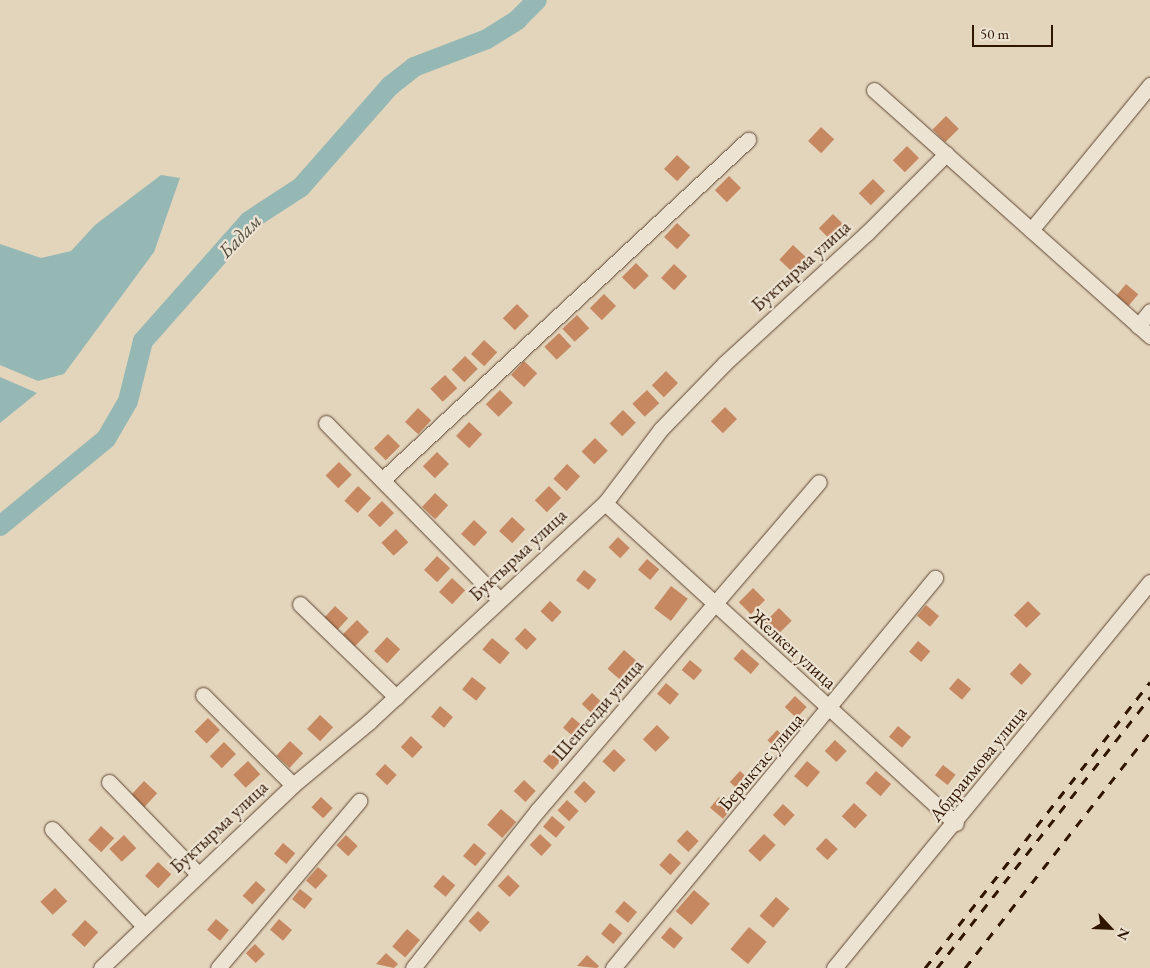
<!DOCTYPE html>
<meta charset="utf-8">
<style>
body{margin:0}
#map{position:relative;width:1150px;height:968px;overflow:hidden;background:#e3d4bc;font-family:"EB Garamond",serif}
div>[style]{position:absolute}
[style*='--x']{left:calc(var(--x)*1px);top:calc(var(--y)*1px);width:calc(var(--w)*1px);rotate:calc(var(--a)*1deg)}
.water>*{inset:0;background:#95b8b4}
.river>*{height:20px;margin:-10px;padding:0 10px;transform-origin:10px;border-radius:10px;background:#95b8b4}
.building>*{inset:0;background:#c68861;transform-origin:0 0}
.roads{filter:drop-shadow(0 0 1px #5d4530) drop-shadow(0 0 1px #5d4530)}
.minor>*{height:15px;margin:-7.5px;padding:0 7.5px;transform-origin:7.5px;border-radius:7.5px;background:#ede3d3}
.rail>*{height:3px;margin-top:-1.5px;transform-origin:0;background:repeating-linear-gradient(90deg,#301501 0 9px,transparent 0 18px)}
span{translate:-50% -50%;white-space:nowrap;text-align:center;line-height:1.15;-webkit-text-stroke:4.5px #ede3d3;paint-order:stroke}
.street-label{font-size:19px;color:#301501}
.water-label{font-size:20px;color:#534e40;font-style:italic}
.north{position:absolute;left:1085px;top:903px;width:50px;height:50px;-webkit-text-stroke:4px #ede3d3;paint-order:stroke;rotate:115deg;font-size:14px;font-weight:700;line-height:20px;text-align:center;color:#301501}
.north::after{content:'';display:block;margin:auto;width:18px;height:22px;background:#301501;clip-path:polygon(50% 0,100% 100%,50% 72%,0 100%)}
.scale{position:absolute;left:972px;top:25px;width:81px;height:22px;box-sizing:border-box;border:2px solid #301501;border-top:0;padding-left:6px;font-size:15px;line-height:18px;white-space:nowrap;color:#301501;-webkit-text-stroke:4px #ede3d3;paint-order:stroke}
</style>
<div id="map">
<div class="water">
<div style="clip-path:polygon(161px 175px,180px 178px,154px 252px,64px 374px,38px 381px,0 365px,0 244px,41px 258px,71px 251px,95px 225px)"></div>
<div style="clip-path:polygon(0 377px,37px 393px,0 423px)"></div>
</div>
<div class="river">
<div style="--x:0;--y:526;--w:137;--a:-39.4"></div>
<div style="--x:106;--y:439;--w:44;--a:-59.9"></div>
<div style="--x:128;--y:401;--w:62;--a:-76"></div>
<div style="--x:143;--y:341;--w:160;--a:-48.5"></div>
<div style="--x:249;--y:221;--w:62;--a:-33.2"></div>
<div style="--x:301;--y:187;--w:135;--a:-48.6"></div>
<div style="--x:390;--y:86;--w:31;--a:-38"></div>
<div style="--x:414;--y:67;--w:78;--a:-21"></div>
<div style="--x:487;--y:39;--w:36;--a:-32"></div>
<div style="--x:517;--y:20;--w:28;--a:-45"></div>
</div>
<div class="building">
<div style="left:946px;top:116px;width:18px;height:19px;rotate:45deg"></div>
<div style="left:821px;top:127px;width:18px;height:19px;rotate:43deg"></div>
<div style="left:907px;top:146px;width:17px;height:20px;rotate:45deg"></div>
<div style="left:677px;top:155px;width:18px;height:19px;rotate:43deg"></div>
<div style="left:729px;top:176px;width:17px;height:20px;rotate:45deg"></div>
<div style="left:873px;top:179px;width:17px;height:20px;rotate:45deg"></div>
<div style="left:833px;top:214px;width:17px;height:20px;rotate:45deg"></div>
<div style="left:677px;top:223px;width:18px;height:19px;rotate:43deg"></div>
<div style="left:793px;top:245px;width:18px;height:20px;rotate:43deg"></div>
<div style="left:636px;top:263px;width:18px;height:20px;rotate:45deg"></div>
<div style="left:674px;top:264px;width:18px;height:19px;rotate:43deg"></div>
<div style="left:1126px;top:284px;width:16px;height:15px;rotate:40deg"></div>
<div style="left:604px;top:294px;width:17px;height:20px;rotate:45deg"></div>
<div style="left:517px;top:304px;width:17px;height:20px;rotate:45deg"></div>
<div style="left:577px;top:315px;width:18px;height:20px;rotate:47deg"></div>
<div style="left:559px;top:333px;width:18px;height:20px;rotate:47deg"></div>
<div style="left:484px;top:340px;width:18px;height:19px;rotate:43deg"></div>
<div style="left:465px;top:356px;width:18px;height:19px;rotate:45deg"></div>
<div style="left:524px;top:361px;width:18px;height:19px;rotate:43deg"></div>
<div style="left:666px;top:371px;width:17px;height:20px;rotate:45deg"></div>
<div style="left:445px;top:375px;width:18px;height:20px;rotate:47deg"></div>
<div style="left:500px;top:390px;width:18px;height:20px;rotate:45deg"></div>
<div style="left:647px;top:390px;width:18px;height:20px;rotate:47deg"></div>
<div style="left:725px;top:407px;width:17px;height:20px;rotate:45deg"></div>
<div style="left:418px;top:408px;width:18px;height:19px;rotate:43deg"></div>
<div style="left:623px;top:410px;width:18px;height:19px;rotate:45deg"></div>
<div style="left:469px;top:422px;width:18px;height:19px;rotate:43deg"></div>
<div style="left:388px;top:434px;width:17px;height:20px;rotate:45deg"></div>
<div style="left:595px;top:438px;width:18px;height:19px;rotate:45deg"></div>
<div style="left:437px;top:452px;width:17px;height:20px;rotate:45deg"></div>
<div style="left:339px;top:462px;width:18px;height:19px;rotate:45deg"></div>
<div style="left:567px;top:464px;width:18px;height:20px;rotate:43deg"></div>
<div style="left:358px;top:486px;width:18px;height:20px;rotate:43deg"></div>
<div style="left:549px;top:486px;width:17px;height:20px;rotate:45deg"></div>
<div style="left:435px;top:493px;width:18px;height:19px;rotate:43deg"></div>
<div style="left:382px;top:501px;width:17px;height:20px;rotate:45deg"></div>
<div style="left:512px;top:517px;width:18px;height:19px;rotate:43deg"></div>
<div style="left:474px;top:520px;width:18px;height:19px;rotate:43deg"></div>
<div style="left:396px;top:529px;width:18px;height:20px;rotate:47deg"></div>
<div style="left:618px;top:537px;width:16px;height:14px;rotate:43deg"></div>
<div style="left:437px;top:556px;width:18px;height:19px;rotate:43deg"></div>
<div style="left:647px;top:559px;width:16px;height:14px;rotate:40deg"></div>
<div style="left:584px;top:570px;width:16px;height:13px;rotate:38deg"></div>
<div style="left:452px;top:578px;width:18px;height:19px;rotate:43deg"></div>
<div style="left:671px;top:586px;width:21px;height:28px;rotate:37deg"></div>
<div style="left:753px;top:588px;width:17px;height:20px;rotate:45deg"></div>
<div style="left:550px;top:601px;width:16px;height:14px;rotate:43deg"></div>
<div style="left:1028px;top:601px;width:18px;height:20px;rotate:45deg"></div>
<div style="left:926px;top:605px;width:17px;height:14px;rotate:40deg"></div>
<div style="left:335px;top:606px;width:18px;height:20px;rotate:43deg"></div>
<div style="left:779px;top:608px;width:18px;height:20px;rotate:45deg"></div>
<div style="left:357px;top:620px;width:17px;height:20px;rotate:45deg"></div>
<div style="left:525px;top:628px;width:16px;height:15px;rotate:43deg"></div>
<div style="left:387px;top:637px;width:18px;height:19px;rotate:43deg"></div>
<div style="left:492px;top:638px;width:23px;height:15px;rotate:40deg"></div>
<div style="left:918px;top:641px;width:16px;height:14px;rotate:40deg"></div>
<div style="left:742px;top:649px;width:23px;height:13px;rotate:41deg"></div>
<div style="left:624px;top:650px;width:21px;height:25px;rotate:41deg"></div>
<div style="left:690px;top:660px;width:16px;height:13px;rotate:40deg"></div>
<div style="left:1020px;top:663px;width:16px;height:15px;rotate:43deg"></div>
<div style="left:472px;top:677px;width:18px;height:16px;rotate:38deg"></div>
<div style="left:958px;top:678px;width:17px;height:14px;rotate:40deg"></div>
<div style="left:666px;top:683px;width:17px;height:14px;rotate:40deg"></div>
<div style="left:592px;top:693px;width:16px;height:15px;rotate:43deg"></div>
<div style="left:795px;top:696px;width:16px;height:15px;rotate:43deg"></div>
<div style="left:440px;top:706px;width:17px;height:14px;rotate:40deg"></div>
<div style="left:320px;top:715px;width:18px;height:19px;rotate:43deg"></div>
<div style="left:572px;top:717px;width:17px;height:14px;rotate:40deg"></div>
<div style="left:208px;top:718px;width:17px;height:19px;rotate:45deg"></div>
<div style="left:657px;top:725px;width:18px;height:20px;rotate:45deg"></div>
<div style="left:898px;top:726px;width:17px;height:14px;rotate:40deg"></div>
<div style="left:777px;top:730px;width:16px;height:14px;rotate:43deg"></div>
<div style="left:411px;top:736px;width:16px;height:15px;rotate:43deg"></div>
<div style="left:835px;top:740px;width:16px;height:15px;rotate:43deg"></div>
<div style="left:290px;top:741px;width:18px;height:20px;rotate:43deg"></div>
<div style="left:224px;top:742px;width:17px;height:20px;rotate:45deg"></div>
<div style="left:614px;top:749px;width:16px;height:17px;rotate:43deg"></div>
<div style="left:553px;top:750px;width:13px;height:15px;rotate:42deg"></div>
<div style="left:248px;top:761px;width:18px;height:20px;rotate:47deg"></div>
<div style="left:807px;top:761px;width:17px;height:20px;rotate:40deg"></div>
<div style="left:385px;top:764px;width:16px;height:14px;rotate:43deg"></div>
<div style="left:943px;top:765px;width:16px;height:13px;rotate:38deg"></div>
<div style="left:740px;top:771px;width:16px;height:15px;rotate:43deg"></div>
<div style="left:876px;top:771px;width:20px;height:16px;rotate:41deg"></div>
<div style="left:524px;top:780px;width:16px;height:15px;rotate:43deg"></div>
<div style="left:144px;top:781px;width:18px;height:19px;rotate:43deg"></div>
<div style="left:584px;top:781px;width:16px;height:15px;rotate:43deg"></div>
<div style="left:321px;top:797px;width:16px;height:14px;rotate:43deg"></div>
<div style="left:719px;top:797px;width:17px;height:14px;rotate:40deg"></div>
<div style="left:567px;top:800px;width:16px;height:14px;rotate:43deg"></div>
<div style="left:854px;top:803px;width:18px;height:18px;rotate:43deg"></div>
<div style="left:783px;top:804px;width:16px;height:15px;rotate:43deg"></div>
<div style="left:501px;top:809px;width:20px;height:21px;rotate:41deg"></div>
<div style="left:552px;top:816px;width:17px;height:14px;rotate:40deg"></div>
<div style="left:101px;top:826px;width:18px;height:19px;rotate:43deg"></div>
<div style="left:687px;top:830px;width:16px;height:15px;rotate:43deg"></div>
<div style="left:540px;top:834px;width:16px;height:15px;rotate:43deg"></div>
<div style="left:764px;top:834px;width:16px;height:23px;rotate:43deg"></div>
<div style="left:124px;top:835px;width:18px;height:20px;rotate:47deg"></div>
<div style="left:346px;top:835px;width:16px;height:14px;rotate:43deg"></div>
<div style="left:826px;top:838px;width:16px;height:15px;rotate:43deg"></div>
<div style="left:283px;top:843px;width:16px;height:14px;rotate:40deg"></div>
<div style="left:474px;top:843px;width:16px;height:17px;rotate:40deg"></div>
<div style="left:670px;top:853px;width:15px;height:16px;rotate:42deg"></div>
<div style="left:158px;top:862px;width:18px;height:19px;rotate:43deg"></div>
<div style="left:318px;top:867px;width:13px;height:18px;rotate:42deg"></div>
<div style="left:443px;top:875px;width:16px;height:15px;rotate:40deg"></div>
<div style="left:508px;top:875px;width:16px;height:15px;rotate:43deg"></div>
<div style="left:256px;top:881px;width:13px;height:20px;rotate:42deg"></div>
<div style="left:55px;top:888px;width:18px;height:20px;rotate:47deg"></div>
<div style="left:300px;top:889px;width:16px;height:13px;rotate:38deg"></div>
<div style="left:694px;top:890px;width:21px;height:28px;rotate:41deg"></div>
<div style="left:776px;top:897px;width:18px;height:25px;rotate:41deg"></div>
<div style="left:624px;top:901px;width:17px;height:14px;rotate:40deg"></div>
<div style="left:478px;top:911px;width:16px;height:14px;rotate:43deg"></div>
<div style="left:216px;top:919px;width:17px;height:14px;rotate:40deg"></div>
<div style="left:279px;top:919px;width:17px;height:14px;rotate:40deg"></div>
<div style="left:85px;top:920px;width:18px;height:20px;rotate:43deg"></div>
<div style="left:610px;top:923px;width:16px;height:14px;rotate:40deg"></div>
<div style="left:670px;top:927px;width:17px;height:14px;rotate:40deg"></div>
<div style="left:749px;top:927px;width:23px;height:29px;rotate:40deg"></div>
<div style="left:407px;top:929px;width:17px;height:23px;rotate:40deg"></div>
<div style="left:255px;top:944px;width:14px;height:13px;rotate:45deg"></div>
<div style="clip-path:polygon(386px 953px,398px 964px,394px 968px,376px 964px)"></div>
<div style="clip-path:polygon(587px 955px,599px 966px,597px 968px,577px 966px)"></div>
</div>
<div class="roads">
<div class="minor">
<div style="--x:874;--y:90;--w:370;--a:41.7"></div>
<div style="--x:1031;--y:230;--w:188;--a:-50.6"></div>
<div style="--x:1138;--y:326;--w:19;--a:-51"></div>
<div style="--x:326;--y:423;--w:247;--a:45.5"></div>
<div style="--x:382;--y:480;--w:500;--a:-42.9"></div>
<div style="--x:605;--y:503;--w:475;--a:42.4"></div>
<div style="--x:300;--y:604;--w:134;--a:44.1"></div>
<div style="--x:203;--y:695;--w:127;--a:45"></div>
<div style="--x:109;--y:782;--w:128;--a:45.9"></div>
<div style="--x:52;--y:829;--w:134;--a:46.5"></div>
<div style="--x:101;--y:968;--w:265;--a:-43.6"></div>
<div style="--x:293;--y:785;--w:100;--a:-39.7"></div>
<div style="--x:370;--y:721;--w:321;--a:-42.9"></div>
<div style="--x:605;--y:503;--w:93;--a:-52.9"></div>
<div style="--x:661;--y:429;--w:92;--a:-45.9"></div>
<div style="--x:725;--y:363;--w:193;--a:-42.5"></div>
<div style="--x:867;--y:233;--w:112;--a:-45"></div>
<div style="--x:218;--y:968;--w:219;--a:-49.8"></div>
<div style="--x:413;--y:968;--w:200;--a:-51.7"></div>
<div style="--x:537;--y:811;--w:433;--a:-49.4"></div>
<div style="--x:613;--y:968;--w:506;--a:-50.46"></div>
<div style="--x:834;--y:968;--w:499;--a:-50.7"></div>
</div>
</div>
<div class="rail">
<div style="--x:925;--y:968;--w:364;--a:-51.8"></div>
<div style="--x:937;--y:968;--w:345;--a:-51.8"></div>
<div style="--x:965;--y:968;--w:300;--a:-51.9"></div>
</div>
<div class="street-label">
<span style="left:801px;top:266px;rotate:-42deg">Буктырма улица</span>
<span style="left:518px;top:555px;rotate:-43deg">Буктырма улица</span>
<span style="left:793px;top:649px;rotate:42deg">Желкен улица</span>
<span style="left:598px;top:710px;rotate:-49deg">Шенгелди улица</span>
<span style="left:761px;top:762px;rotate:-50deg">Берыктас улица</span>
<span style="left:978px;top:764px;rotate:-51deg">Абдраимова улица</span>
<span style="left:219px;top:827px;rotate:-43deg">Буктырма улица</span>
</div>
<div class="water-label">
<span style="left:240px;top:236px;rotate:-46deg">Бадам</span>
</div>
<div class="north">N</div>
<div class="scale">50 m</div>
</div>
